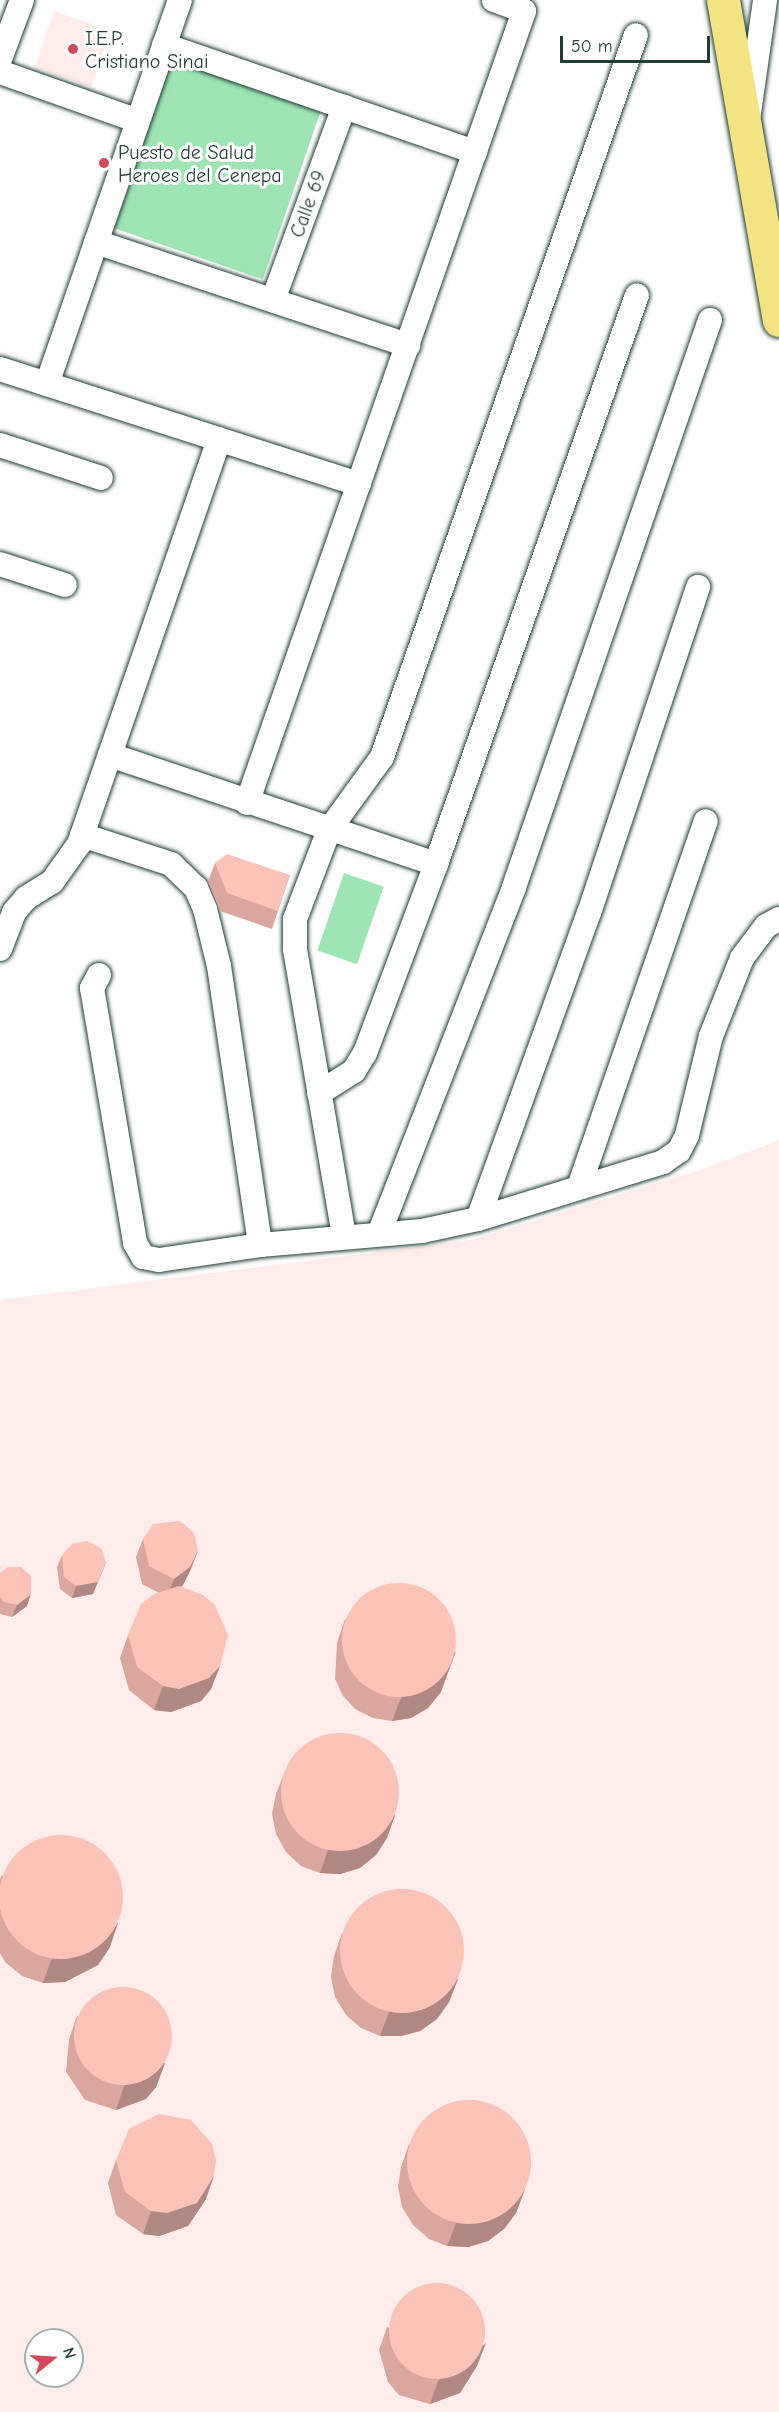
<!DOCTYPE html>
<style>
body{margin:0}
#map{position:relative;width:779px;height:2412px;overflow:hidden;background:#fff;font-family:"Comic Neue",sans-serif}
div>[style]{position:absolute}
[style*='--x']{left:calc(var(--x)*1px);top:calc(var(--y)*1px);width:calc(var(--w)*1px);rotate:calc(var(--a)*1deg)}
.built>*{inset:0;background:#feedea;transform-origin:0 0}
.green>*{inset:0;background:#9de6b4;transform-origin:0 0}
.roads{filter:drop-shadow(0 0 2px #1f3d34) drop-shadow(0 0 2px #1f3d34)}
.street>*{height:24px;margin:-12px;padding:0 12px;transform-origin:12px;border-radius:12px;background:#fff}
.primary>*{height:33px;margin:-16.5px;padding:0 16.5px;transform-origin:16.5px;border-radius:16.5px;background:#f4e382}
.wall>*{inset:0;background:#daa79e}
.shaded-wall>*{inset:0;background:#b18881}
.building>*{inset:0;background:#fdc2b8}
.round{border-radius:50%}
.dots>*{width:16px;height:16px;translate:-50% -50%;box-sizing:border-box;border:3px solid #fff;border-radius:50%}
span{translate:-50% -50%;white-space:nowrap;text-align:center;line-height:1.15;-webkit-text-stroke:6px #fff;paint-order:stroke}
.poi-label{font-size:20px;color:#1f3d34}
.left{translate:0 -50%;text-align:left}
.street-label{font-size:20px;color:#1f3d34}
.north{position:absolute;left:24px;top:2328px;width:60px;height:60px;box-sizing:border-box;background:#fff;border:2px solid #a5b1ae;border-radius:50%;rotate:72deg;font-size:16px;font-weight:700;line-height:24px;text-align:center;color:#1f3d34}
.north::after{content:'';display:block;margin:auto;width:21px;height:27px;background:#d1495b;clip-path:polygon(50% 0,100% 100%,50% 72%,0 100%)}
.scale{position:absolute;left:560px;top:36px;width:150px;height:27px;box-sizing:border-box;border:3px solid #1f3d34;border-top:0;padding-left:8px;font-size:18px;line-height:21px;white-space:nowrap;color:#1f3d34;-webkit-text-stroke:4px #fff;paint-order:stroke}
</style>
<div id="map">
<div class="built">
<div style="left:54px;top:11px;width:60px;height:60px;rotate:19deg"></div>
<div style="clip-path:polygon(evenodd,779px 1140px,779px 2412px,0 2412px,0 1300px,471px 1240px,700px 1170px,779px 1140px,36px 2340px,72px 2340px,72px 2376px,36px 2376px,36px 2340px)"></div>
</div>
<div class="green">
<div style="left:173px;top:58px;width:157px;height:180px;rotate:19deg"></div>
<div style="left:344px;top:873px;width:42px;height:82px;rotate:19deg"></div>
</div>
<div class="roads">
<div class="street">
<div style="--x:164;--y:45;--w:329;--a:19"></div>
<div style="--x:0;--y:59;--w:63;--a:-69.6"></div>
<div style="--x:0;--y:72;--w:146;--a:19.5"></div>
<div style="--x:749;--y:113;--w:114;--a:-81.9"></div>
<div style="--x:96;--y:242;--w:329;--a:18.3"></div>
<div style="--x:273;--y:300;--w:206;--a:-69.8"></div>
<div style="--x:0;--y:369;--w:377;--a:17.8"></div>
<div style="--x:47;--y:384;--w:406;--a:-70.9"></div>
<div style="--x:0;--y:445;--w:106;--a:18.1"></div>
<div style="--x:0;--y:564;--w:68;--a:17.9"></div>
<div style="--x:110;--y:755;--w:344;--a:18.5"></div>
<div style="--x:247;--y:803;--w:839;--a:-70.72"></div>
<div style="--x:524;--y:11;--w:32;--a:-160"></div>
<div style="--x:82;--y:835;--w:94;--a:18"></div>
<div style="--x:171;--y:864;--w:35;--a:44"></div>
<div style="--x:196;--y:888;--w:23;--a:67"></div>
<div style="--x:205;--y:909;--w:59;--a:76.2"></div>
<div style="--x:219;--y:966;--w:282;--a:81.6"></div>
<div style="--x:0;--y:949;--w:40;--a:-69"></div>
<div style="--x:14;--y:912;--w:18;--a:-49"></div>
<div style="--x:26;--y:898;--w:31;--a:-32"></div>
<div style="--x:52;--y:882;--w:47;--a:-54.6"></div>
<div style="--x:79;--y:844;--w:428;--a:-70.9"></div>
<div style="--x:99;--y:975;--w:15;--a:118"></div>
<div style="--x:92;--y:988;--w:259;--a:80.4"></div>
<div style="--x:135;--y:1243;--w:16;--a:60"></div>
<div style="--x:143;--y:1257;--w:16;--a:11"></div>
<div style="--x:159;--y:1260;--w:102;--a:-8.4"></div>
<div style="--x:260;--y:1245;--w:163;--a:-4.9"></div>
<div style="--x:422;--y:1231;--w:57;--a:-12.1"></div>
<div style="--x:478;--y:1219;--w:194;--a:-17.1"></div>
<div style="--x:663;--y:1162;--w:19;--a:-35"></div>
<div style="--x:679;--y:1151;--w:18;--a:-63"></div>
<div style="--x:687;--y:1135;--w:102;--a:-76.4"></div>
<div style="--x:711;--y:1036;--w:84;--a:-68.3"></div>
<div style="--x:742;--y:958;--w:40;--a:-53"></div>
<div style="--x:766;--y:926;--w:15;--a:-28"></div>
<div style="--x:319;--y:1093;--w:41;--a:-32.2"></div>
<div style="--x:354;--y:1071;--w:21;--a:-59"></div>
<div style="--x:365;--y:1053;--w:202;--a:-69.4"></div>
<div style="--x:436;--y:864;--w:603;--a:-70.54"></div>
<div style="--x:579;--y:1187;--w:387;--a:-70.9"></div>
<div style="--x:478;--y:1219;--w:326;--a:-70.1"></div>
<div style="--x:589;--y:913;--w:344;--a:-71.5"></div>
<div style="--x:379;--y:1234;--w:372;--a:-68.7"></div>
<div style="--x:514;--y:887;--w:600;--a:-70.93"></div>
<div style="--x:344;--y:1236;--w:291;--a:-99.7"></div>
<div style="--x:295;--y:949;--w:30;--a:-90"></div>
<div style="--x:295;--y:919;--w:95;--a:-69.1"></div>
<div style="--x:329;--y:830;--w:90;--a:-54"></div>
<div style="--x:382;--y:757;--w:765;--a:-70.62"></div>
</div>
<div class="primary">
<div style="--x:723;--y:0;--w:325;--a:80.1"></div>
</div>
</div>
<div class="wall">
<div style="clip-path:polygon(215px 863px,290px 875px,272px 929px,220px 911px,208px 881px)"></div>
<div style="clip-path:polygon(143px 1539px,191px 1569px,183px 1585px,181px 1587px,220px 1666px,211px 1689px,201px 1701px,171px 1712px,154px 1710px,129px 1690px,120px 1658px,128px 1635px,159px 1593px,142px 1584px,136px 1557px)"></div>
<div style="clip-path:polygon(62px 1555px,106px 1562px,93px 1594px,72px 1598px,60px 1589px,57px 1567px)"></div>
<div style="clip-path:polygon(0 1573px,27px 1606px,12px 1617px,0 1614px)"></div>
<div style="clip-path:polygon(345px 1619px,441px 1692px,428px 1708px,411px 1718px,392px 1721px,373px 1718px,355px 1709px,343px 1696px,335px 1679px,337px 1643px)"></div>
<div style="clip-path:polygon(285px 1771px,395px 1815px,387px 1838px,376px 1855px,360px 1868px,340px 1874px,320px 1873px,301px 1866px,286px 1852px,276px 1834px,272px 1814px,276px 1794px)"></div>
<div style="clip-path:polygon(2px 1875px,110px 1947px,98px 1965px,65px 1982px,43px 1983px,22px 1976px,5px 1962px,0 1953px,0 1879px)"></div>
<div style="clip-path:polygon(342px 1933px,458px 1979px,449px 2002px,437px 2019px,420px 2031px,401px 2036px,380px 2036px,361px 2028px,346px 2015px,335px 1997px,331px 1977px,334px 1956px)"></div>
<div style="clip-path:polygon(77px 2016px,165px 2063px,156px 2087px,146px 2099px,116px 2110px,85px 2100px,66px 2072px,69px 2039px)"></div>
<div style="clip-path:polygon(409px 2144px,525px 2189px,516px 2213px,504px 2229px,488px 2241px,468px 2247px,447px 2246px,429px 2239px,413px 2225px,402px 2207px,398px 2187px,401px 2167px)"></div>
<div style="clip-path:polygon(116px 2160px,206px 2199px,188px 2226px,159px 2236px,143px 2234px,116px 2215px,108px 2183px)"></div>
<div style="clip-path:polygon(387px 2327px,477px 2366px,460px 2393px,430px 2404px,399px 2395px,388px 2382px,379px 2350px)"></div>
</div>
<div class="shaded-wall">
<div style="clip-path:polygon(198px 1551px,191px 1569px,183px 1585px,167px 1597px,174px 1579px)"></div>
<div style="clip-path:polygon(106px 1562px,93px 1594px,72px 1598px,76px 1586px)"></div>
<div style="clip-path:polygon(31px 1594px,27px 1606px,12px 1617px,17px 1605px)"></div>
<div style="clip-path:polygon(456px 1651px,441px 1692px,428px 1708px,411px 1718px,392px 1721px,401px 1698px)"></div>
<div style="clip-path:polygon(220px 1666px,211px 1689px,201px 1701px,171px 1712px,154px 1710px,163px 1686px)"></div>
<div style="clip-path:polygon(395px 1815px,387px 1838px,376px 1855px,360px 1868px,340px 1874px,320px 1873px,328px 1850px)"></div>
<div style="clip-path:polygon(118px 1923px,110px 1947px,98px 1965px,65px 1982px,43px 1983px,51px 1960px)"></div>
<div style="clip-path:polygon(458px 1979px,449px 2002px,437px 2019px,420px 2031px,401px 2036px,380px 2036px,389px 2012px)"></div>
<div style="clip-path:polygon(165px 2063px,156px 2087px,146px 2099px,116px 2110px,124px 2086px)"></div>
<div style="clip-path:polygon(214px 2176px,206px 2199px,188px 2226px,159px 2236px,143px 2234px,151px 2211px)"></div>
<div style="clip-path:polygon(525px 2189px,516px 2213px,504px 2229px,488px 2241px,468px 2247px,447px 2246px,456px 2223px)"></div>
<div style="clip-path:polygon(486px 2343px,477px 2366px,460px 2393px,430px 2404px,438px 2381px)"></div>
</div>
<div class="building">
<div style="clip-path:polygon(227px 854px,290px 875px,278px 911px,227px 893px,215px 863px)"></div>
<div style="clip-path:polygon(180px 1521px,194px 1533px,198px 1551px,190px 1567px,174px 1579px,149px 1566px,143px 1539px,153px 1524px)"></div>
<div style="clip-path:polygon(87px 1541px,101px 1548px,106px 1562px,98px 1582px,76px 1586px,64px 1577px,62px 1555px,72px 1544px)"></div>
<div style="clip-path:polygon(8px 1567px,21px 1567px,31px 1576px,31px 1594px,17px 1605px,4px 1602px,0 1597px,0 1573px)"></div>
<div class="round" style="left:342px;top:1583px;width:114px;height:114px"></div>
<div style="clip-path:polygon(179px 1586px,203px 1595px,215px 1605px,228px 1635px,220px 1666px,209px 1678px,179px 1689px,163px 1686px,137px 1667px,128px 1635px,141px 1604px,154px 1594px)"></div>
<div class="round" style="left:281px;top:1733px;width:118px;height:118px"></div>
<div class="round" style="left:-1px;top:1835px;width:124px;height:124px"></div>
<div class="round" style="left:340px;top:1889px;width:124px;height:124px"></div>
<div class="round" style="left:74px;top:1987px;width:98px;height:98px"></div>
<div class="round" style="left:407px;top:2100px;width:124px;height:124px"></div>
<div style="clip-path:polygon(159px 2114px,191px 2120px,212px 2144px,216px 2160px,214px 2176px,197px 2203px,167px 2213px,151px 2211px,125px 2192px,116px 2160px,129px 2129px)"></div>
<div class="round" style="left:389px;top:2283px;width:96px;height:96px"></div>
</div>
<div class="dots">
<div style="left:73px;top:49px;background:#d1495b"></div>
<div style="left:104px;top:163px;background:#d1495b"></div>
</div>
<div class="poi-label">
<span class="left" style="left:85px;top:50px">I.E.P.<br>Cristiano Sinai</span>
<span class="left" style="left:118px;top:164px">Puesto de Salud<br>Heroes del Cenepa</span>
</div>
<div class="street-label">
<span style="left:308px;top:204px;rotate:-70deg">Calle 69</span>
</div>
<div class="north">N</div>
<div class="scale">50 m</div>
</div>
